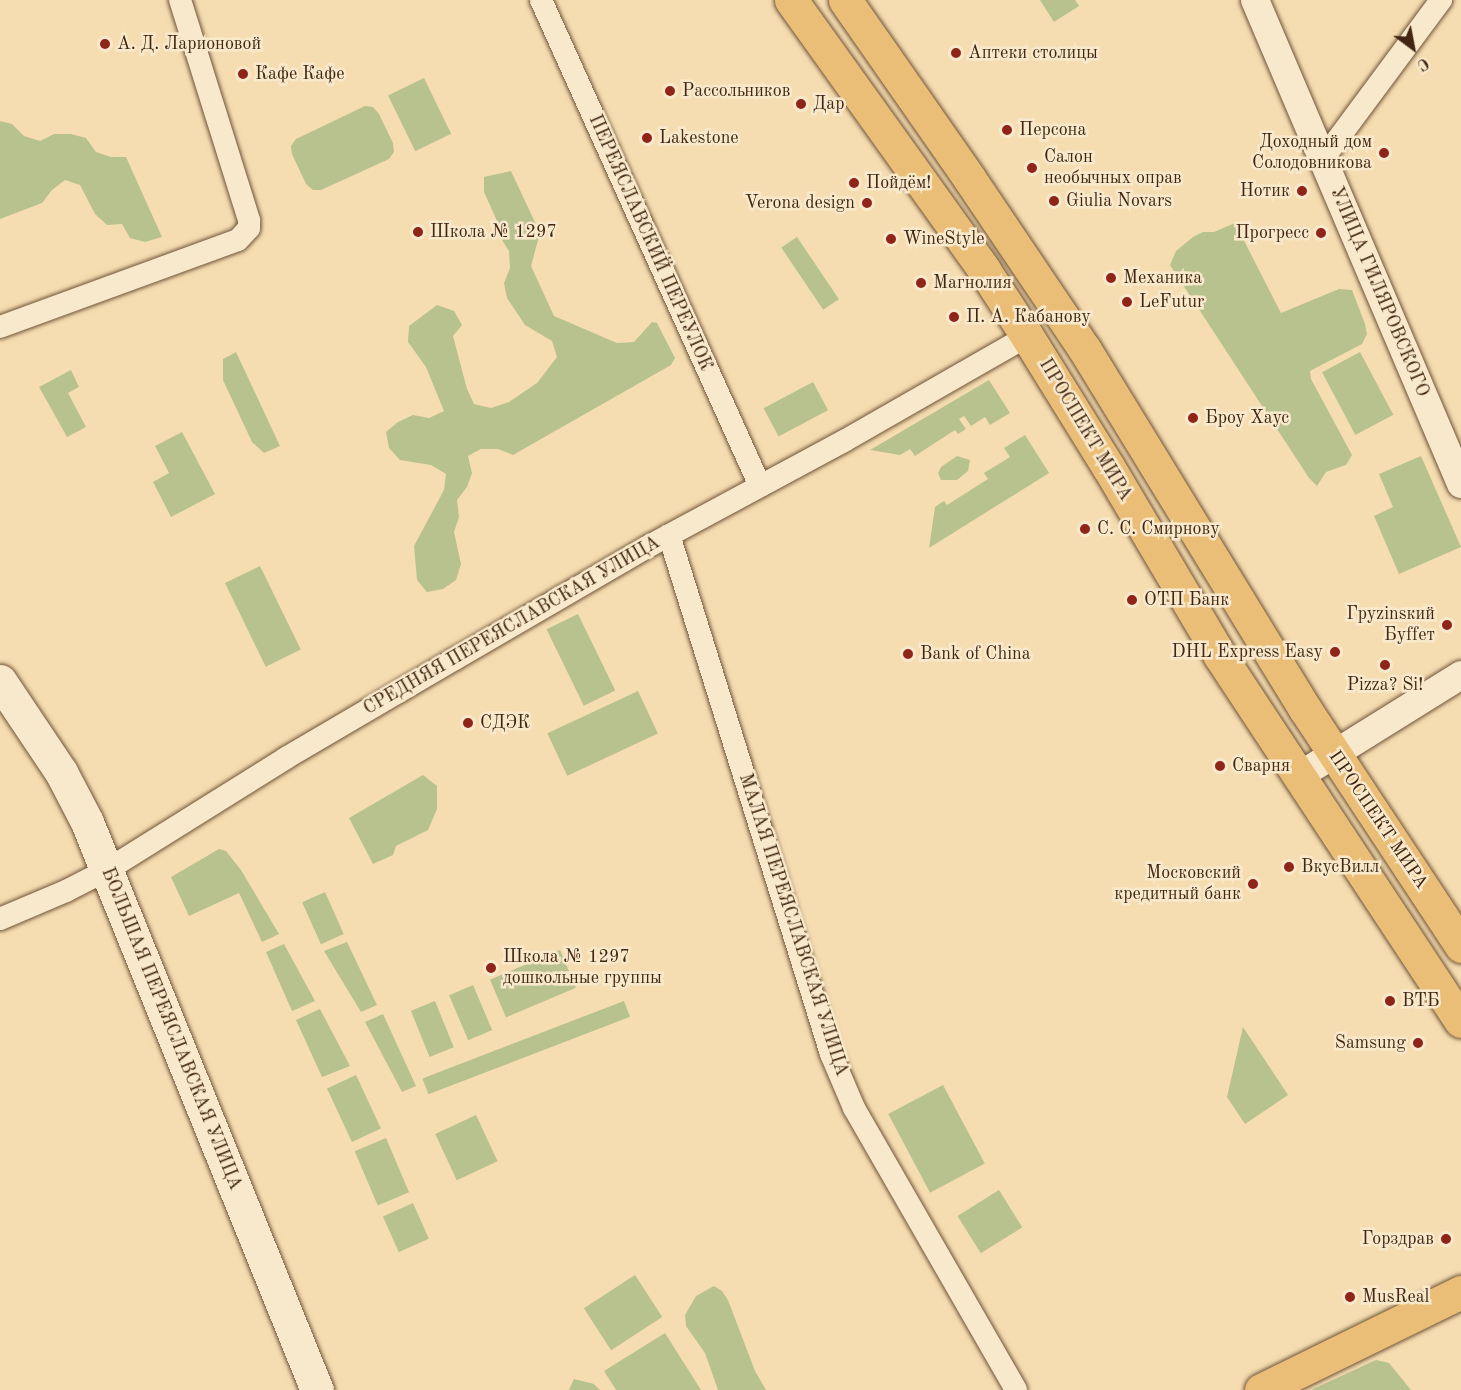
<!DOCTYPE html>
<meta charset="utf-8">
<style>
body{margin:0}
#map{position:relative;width:1461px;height:1390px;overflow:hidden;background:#f6ddb1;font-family:"Old Standard TT",serif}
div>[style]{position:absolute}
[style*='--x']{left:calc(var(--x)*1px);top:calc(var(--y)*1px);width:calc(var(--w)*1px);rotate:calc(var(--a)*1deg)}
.green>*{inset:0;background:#b8c28e;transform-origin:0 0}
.roads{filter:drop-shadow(0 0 2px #6f5439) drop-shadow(0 0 2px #6f5439)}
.minor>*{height:22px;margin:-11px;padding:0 11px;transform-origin:11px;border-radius:11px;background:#f9e9cc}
.tertiary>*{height:28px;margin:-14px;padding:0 14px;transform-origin:14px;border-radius:14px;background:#f9e9cc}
.secondary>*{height:33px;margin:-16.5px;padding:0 16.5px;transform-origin:16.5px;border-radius:16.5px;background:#f9e9cc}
.primary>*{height:33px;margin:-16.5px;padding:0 16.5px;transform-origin:16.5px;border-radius:16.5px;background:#ebbe78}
.dots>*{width:16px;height:16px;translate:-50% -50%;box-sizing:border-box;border:3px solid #f9e9cc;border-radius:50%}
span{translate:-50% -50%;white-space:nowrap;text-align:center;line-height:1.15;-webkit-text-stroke:5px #f9e9cc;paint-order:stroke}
.poi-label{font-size:18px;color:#422611}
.left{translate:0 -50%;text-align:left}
.right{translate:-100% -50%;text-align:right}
.street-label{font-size:18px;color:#422611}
.north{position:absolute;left:1383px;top:18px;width:60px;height:60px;-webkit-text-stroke:4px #f9e9cc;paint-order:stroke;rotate:148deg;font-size:16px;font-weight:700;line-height:24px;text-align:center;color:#422611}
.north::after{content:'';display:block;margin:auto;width:21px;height:27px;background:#422611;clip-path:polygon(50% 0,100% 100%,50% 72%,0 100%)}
</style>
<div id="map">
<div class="green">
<div style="clip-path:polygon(1040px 0,1075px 0,1079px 6px,1054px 22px)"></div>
<div style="left:424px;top:78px;width:62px;height:40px;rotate:64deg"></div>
<div style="clip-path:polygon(365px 106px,373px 107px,379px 114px,393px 143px,394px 152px,389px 159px,321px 190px,313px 190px,306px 184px,292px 154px,291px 146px,296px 139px)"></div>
<div style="clip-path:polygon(0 121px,12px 124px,24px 136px,40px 141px,54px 134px,71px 134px,86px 138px,96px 152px,111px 157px,126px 157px,162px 237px,145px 242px,130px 238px,122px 224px,107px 225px,95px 214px,80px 185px,65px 180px,52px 190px,42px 203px,0 219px)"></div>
<div style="clip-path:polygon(511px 171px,540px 233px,531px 266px,554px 316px,617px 343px,634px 342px,652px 322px,657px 323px,675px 358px,671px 365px,513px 455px,498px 449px,481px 449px,468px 456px,472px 473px,467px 487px,457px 500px,459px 517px,454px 532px,461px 564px,456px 580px,443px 589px,427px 592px,417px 580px,414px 546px,444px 490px,446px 474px,431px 465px,400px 460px,389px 448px,386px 432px,398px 422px,413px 415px,429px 418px,444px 411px,426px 367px,408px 342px,409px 326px,437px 305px,454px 311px,462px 325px,453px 336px,467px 389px,474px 404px,491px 408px,509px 402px,537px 383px,557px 357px,552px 341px,525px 325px,507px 298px,504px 283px,510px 268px,509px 251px,500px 237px,497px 221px,484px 192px,484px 177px)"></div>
<div style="clip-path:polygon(1235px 223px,1281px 313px,1339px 289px,1352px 290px,1365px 324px,1367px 334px,1362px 344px,1310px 371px,1311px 379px,1352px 455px,1346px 465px,1326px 472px,1317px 486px,1309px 478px,1170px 265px,1176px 251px,1193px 237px,1203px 232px,1214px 232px)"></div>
<div style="left:797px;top:237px;width:75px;height:19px;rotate:56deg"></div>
<div style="clip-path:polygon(236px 352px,280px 446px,264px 453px,252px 442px,223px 380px,223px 359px)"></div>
<div style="left:1360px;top:352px;width:71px;height:43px;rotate:62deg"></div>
<div style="clip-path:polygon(71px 370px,79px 387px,68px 393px,86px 427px,67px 437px,39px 387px)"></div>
<div style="clip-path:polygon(989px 380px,1010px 413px,990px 425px,985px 417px,971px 426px,964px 416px,959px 419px,966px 429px,958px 434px,955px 430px,915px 456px,910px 449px,900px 455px,870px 450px)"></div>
<div style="left:813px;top:382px;width:32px;height:56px;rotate:62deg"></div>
<div style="clip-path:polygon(182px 432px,215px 494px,171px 517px,153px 482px,169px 473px,155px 446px)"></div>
<div style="clip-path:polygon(1025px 435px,1049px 473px,929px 548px,935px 507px,944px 501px,947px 505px,988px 479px,984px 473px,1010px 457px,1004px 448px)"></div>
<div style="clip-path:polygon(957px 456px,970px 460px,968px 471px,957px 480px,941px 480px,938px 473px,941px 467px)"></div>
<div style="clip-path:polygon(1421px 456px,1461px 547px,1399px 574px,1374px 516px,1393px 507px,1379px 474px)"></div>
<div style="left:260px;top:566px;width:93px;height:39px;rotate:64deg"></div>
<div style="left:578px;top:614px;width:85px;height:35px;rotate:64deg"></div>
<div style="left:638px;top:691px;width:47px;height:100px;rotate:65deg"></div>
<div style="clip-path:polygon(423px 775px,437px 786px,437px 809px,428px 830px,396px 846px,393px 855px,373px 864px,349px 818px)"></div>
<div style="clip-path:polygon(219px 849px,226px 851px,241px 870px,279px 934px,262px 942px,239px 893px,189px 916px,171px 877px)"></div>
<div style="left:325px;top:892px;width:46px;height:25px;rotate:66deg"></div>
<div style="clip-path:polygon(347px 942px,377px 1005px,361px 1012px,324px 951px)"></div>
<div style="clip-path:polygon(284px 944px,315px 1001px,292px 1011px,266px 952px)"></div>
<div style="left:560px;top:950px;width:41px;height:76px;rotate:67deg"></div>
<div style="left:473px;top:985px;width:49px;height:26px;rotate:67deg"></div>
<div style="left:435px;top:1001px;width:50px;height:26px;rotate:68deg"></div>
<div style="left:624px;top:1001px;width:17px;height:216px;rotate:69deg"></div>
<div style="clip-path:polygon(320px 1009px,350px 1066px,322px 1077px,296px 1020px)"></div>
<div style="clip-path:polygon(383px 1014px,416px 1086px,402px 1092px,365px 1022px)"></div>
<div style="clip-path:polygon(1243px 1027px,1288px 1095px,1245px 1124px,1227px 1097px)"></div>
<div style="left:356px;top:1075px;width:59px;height:32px;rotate:65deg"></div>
<div style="left:943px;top:1085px;width:89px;height:62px;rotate:62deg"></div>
<div style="left:476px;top:1115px;width:51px;height:45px;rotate:65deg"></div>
<div style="left:386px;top:1138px;width:59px;height:34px;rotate:67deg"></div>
<div style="left:999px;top:1190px;width:44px;height:49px;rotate:58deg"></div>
<div style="left:413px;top:1203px;width:39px;height:33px;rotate:66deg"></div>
<div style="left:635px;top:1275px;width:50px;height:61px;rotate:57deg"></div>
<div style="clip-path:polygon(714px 1286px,722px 1291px,728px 1300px,755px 1371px,766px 1390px,718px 1390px,705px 1353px,686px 1326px,685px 1315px,696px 1296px)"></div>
<div style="clip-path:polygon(665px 1333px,701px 1390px,616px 1390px,604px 1371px)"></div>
<div style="clip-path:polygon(1376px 1360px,1389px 1363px,1411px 1390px,1311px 1390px)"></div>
<div style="clip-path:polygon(574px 1379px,594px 1384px,600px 1390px,569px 1390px)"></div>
</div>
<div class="roads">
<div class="minor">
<div style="--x:541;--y:0;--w:533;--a:65.74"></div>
<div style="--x:1323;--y:159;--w:198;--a:-53.4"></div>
<div style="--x:0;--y:327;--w:253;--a:-20.1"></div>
<div style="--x:238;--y:240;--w:16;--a:-47"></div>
<div style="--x:249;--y:228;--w:8;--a:-90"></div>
<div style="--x:249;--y:220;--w:231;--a:-107.4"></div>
<div style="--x:669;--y:535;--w:544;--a:72.66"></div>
<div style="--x:831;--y:1054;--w:59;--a:66.9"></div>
<div style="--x:854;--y:1108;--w:325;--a:60.1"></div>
<div style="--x:0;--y:919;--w:72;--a:-23"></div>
<div style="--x:66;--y:891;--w:46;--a:-27.1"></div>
<div style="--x:107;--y:870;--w:211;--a:-32"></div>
<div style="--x:286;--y:758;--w:196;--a:-30.4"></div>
<div style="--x:455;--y:659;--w:225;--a:-30.2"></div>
<div style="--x:649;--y:546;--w:221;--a:-28.3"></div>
<div style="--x:844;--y:441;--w:211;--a:-29.8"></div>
</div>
<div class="tertiary">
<div style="--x:1255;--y:0;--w:526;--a:66.94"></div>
<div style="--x:1299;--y:776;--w:191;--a:-31.9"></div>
</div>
<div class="secondary">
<div style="--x:0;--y:681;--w:110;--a:56.2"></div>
<div style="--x:61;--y:772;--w:56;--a:62.5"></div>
<div style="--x:87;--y:822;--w:613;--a:67.96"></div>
</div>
<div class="primary">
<div style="--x:791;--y:0;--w:332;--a:54.4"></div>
<div style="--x:984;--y:270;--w:79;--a:56.9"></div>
<div style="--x:1027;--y:336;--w:155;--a:58.2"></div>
<div style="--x:1109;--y:468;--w:218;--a:59.4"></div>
<div style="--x:1220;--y:656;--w:437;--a:56.6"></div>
<div style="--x:845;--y:0;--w:217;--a:55.1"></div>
<div style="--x:969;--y:178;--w:207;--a:56"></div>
<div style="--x:1085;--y:350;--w:421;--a:58.5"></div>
<div style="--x:1305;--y:709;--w:284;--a:56.6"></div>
<div style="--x:1261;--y:1390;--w:223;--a:-26.1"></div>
</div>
</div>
<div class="dots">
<div style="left:105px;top:44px;background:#8f2418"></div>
<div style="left:956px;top:53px;background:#8f2418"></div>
<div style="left:243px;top:74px;background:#8f2418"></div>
<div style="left:670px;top:91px;background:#8f2418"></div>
<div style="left:801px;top:104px;background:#8f2418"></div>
<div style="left:1007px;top:130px;background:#8f2418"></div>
<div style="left:647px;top:138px;background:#8f2418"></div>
<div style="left:1384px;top:153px;background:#8f2418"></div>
<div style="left:1032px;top:168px;background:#8f2418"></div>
<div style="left:854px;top:183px;background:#8f2418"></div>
<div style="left:1302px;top:191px;background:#8f2418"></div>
<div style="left:1054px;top:201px;background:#8f2418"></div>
<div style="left:867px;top:203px;background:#8f2418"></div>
<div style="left:418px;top:232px;background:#8f2418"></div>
<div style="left:1321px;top:233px;background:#8f2418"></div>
<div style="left:891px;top:239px;background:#8f2418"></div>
<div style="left:1111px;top:278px;background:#8f2418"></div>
<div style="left:921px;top:283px;background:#8f2418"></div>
<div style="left:1127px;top:302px;background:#8f2418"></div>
<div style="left:954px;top:317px;background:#8f2418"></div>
<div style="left:1193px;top:418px;background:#8f2418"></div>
<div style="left:1085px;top:529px;background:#8f2418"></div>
<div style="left:1132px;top:600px;background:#8f2418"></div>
<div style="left:1447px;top:625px;background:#8f2418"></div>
<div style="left:1335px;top:652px;background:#8f2418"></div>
<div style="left:908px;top:654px;background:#8f2418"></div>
<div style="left:1385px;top:665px;background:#8f2418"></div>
<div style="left:468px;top:723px;background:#8f2418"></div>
<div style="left:1220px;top:766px;background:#8f2418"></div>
<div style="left:1289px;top:867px;background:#8f2418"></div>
<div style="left:1253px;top:884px;background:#8f2418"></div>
<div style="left:491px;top:968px;background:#8f2418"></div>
<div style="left:1390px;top:1001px;background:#8f2418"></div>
<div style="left:1418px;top:1043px;background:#8f2418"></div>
<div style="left:1446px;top:1239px;background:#8f2418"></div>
<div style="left:1350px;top:1297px;background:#8f2418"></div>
</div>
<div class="poi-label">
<span class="left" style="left:117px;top:44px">А. Д. Ларионовой</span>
<span class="left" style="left:968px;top:53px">Аптеки столицы</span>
<span class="left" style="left:255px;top:74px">Кафе Кафе</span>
<span class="left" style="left:682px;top:91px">Рассольников</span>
<span class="left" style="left:813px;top:104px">Дар</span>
<span class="left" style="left:1019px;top:130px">Персона</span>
<span class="left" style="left:659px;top:138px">Lakestone</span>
<span class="right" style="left:1372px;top:153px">Доходный дом<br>Солодовникова</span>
<span class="left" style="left:1044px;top:168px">Салон<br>необычных оправ</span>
<span class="left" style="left:866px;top:183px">Пойдём!</span>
<span class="right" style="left:1290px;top:191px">Нотик</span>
<span class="left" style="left:1066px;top:201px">Giulia Novars</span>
<span class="right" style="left:855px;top:203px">Verona design</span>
<span class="left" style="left:430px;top:232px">Школа № 1297</span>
<span class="right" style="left:1309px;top:233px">Прогресс</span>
<span class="left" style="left:903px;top:239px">WineStyle</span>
<span class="left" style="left:1123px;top:278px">Механика</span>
<span class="left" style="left:933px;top:283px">Магнолия</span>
<span class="left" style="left:1139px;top:302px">LeFutur</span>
<span class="left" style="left:966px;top:317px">П. А. Кабанову</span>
<span class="left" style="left:1205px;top:418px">Броу Хаус</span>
<span class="left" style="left:1097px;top:529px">С. С. Смирнову</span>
<span class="left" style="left:1144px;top:600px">ОТП Банк</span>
<span class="right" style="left:1435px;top:625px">Груzinsкий<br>Буffет</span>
<span class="right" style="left:1323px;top:652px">DHL Express Easy</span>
<span class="left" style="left:920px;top:654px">Bank of China</span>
<span style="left:1385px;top:685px">Pizza? Si!</span>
<span class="left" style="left:480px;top:723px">СДЭК</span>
<span class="left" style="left:1232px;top:766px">Сварня</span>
<span class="left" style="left:1301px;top:867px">ВкусВилл</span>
<span class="right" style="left:1241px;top:884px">Московский<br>кредитный банк</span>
<span class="left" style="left:503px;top:968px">Школа № 1297<br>дошкольные группы</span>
<span class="left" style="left:1402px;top:1001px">ВТБ</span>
<span class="right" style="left:1406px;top:1043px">Samsung</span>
<span class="right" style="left:1434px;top:1239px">Горздрав</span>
<span class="left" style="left:1362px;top:1297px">MusReal</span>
</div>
<div class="street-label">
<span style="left:650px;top:243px;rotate:66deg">ПЕРЕЯСЛАВСКИЙ ПЕРЕУЛОК</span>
<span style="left:1379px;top:292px;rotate:67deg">УЛИЦА ГИЛЯРОВСКОГО</span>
<span style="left:1085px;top:430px;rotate:59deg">ПРОСПЕКТ МИРА</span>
<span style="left:512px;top:626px;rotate:-30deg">СРЕДНЯЯ ПЕРЕЯСЛАВСКАЯ УЛИЦА</span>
<span style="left:1378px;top:820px;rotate:56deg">ПРОСПЕКТ МИРА</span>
<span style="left:793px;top:925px;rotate:72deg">МАЛАЯ ПЕРЕЯСЛАВСКАЯ УЛИЦА</span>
<span style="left:171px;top:1029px;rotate:68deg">БОЛЬШАЯ ПЕРЕЯСЛАВСКАЯ УЛИЦА</span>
</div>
<div class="north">С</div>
</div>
